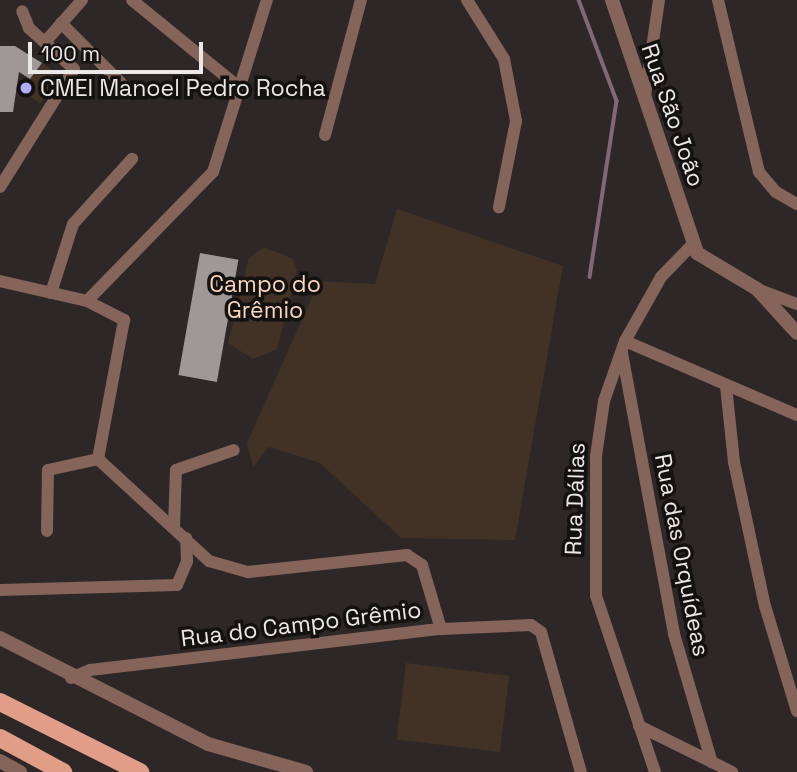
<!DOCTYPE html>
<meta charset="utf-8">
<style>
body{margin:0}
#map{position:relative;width:797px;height:772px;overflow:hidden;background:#2e2727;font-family:"Space Grotesk",sans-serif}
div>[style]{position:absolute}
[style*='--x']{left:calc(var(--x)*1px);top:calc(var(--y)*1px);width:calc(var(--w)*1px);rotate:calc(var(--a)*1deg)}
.green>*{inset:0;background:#423225;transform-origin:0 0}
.stream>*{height:3.5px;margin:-1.75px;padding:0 1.75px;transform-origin:1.75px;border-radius:1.75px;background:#826777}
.building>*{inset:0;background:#a09799;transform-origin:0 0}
.minor>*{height:12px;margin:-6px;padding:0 6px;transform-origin:6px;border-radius:6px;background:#856459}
.tertiary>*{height:14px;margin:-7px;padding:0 7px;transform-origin:7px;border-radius:7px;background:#856459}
.primary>*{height:18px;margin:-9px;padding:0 9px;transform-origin:9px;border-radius:9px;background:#e19e87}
.dots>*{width:19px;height:19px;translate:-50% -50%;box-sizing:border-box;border:4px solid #141111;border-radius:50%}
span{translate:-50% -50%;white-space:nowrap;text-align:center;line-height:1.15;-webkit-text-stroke:7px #141111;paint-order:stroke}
.poi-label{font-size:23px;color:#ece8e7}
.left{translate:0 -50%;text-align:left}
.street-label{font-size:23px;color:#ece8e7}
.park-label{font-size:23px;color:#fcd6b9}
.scale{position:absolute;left:28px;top:42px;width:175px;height:32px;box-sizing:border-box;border:4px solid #ece8e7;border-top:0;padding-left:9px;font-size:21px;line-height:24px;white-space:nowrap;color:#ece8e7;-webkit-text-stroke:5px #141111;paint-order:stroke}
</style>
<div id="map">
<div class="green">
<div style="left:42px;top:63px;width:22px;height:34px;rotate:36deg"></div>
<div style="clip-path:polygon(397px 209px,563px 266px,515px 540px,401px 538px,320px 463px,269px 447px,253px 467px,247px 443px,319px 281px,375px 284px)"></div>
<div style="clip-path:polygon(264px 247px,293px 259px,297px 270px,277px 349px,253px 359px,228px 343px,249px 258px)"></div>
<div style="left:406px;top:663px;width:104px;height:77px;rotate:7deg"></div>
</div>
<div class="stream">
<div style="--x:579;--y:0;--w:108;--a:69.4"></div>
<div style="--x:617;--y:101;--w:178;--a:98.7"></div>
</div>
<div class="building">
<div style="clip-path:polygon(0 46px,15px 46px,42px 63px,30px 79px,19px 72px,13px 112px,0 112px)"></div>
<div style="left:200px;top:253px;width:39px;height:124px;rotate:10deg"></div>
</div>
<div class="minor">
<div style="--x:132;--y:0;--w:139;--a:39.2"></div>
<div style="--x:467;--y:0;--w:70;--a:57.9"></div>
<div style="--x:504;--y:59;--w:63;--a:79"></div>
<div style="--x:516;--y:121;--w:88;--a:101.2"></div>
<div style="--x:718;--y:0;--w:177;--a:76.6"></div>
<div style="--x:759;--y:172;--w:26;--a:50"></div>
<div style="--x:776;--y:192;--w:24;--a:30"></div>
<div style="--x:61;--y:23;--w:88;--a:45"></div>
<div style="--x:45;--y:42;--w:56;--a:-48.6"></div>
<div style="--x:645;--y:96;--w:97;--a:-81.7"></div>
<div style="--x:325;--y:135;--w:140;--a:-75.1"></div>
<div style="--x:0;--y:187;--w:139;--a:-57.9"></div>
<div style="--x:74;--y:69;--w:61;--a:-137.7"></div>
<div style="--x:29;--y:28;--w:18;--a:-112"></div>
<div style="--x:0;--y:281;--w:89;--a:12.9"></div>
<div style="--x:87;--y:301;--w:42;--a:27.2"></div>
<div style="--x:124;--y:320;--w:141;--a:100.6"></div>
<div style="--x:98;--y:459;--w:151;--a:42.6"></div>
<div style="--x:209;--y:561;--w:41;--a:15.8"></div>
<div style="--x:248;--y:572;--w:160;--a:-6.1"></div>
<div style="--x:407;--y:555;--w:18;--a:34"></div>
<div style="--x:422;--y:565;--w:67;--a:73.5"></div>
<div style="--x:757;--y:289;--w:43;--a:20.6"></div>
<div style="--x:51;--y:293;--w:72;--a:-72.3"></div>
<div style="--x:73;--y:224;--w:88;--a:-47.8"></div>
<div style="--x:87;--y:301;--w:180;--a:-45.7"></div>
<div style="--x:213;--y:172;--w:180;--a:-72.6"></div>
<div style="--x:625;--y:341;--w:187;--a:23.3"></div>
<div style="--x:622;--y:353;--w:286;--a:79.5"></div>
<div style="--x:674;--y:634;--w:134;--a:73.6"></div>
<div style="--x:726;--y:386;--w:76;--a:84"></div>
<div style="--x:734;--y:462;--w:147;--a:77.9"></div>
<div style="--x:765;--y:606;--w:110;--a:73.1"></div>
<div style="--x:174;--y:527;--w:57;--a:-88"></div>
<div style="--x:176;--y:470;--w:61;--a:-19"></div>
<div style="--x:47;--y:531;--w:61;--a:-89.1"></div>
<div style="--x:48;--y:470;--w:51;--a:-12.4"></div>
<div style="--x:0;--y:590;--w:177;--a:-1.6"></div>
<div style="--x:177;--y:585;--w:26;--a:-67"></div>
<div style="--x:187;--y:561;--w:23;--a:-92"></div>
<div style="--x:71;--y:678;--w:21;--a:-23"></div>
<div style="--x:90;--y:670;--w:353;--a:-6.7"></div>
<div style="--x:441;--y:629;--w:90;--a:-2.5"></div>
<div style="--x:531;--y:625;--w:12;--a:35"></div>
<div style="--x:541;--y:632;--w:146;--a:74.1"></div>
<div style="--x:639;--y:726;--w:104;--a:26.3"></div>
<div style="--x:655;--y:772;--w:186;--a:-108.5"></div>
<div style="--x:596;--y:596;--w:140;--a:-90"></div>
<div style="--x:596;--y:456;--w:56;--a:-81.7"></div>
<div style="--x:604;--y:401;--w:64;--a:-70.7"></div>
<div style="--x:625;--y:341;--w:73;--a:-60.6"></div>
<div style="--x:661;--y:277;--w:46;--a:-45.9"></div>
</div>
<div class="tertiary">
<div style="--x:612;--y:0;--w:267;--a:71.4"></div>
<div style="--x:697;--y:253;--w:70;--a:31"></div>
<div style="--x:757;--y:289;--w:59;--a:47.7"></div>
<div style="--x:0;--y:638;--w:233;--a:27"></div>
<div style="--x:208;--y:744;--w:102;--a:15.9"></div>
<div style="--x:0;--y:761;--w:23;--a:29"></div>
</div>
<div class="primary">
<div style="--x:0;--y:702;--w:157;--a:26.6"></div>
<div style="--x:0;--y:738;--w:72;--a:28.4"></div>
</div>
<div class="dots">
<div style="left:26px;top:88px;background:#b1adfa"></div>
</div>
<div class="poi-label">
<span class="left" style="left:40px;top:88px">CMEI Manoel Pedro Rocha</span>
</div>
<div class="street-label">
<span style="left:673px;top:115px;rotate:71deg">Rua São João</span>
<span style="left:575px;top:499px;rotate:-88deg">Rua Dálias</span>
<span style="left:682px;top:555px;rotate:79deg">Rua das Orquídeas</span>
<span style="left:301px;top:624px;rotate:-7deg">Rua do Campo Grêmio</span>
</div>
<div class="park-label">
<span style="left:265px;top:297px">Campo do<br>Grêmio</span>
</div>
<div class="scale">100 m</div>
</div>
